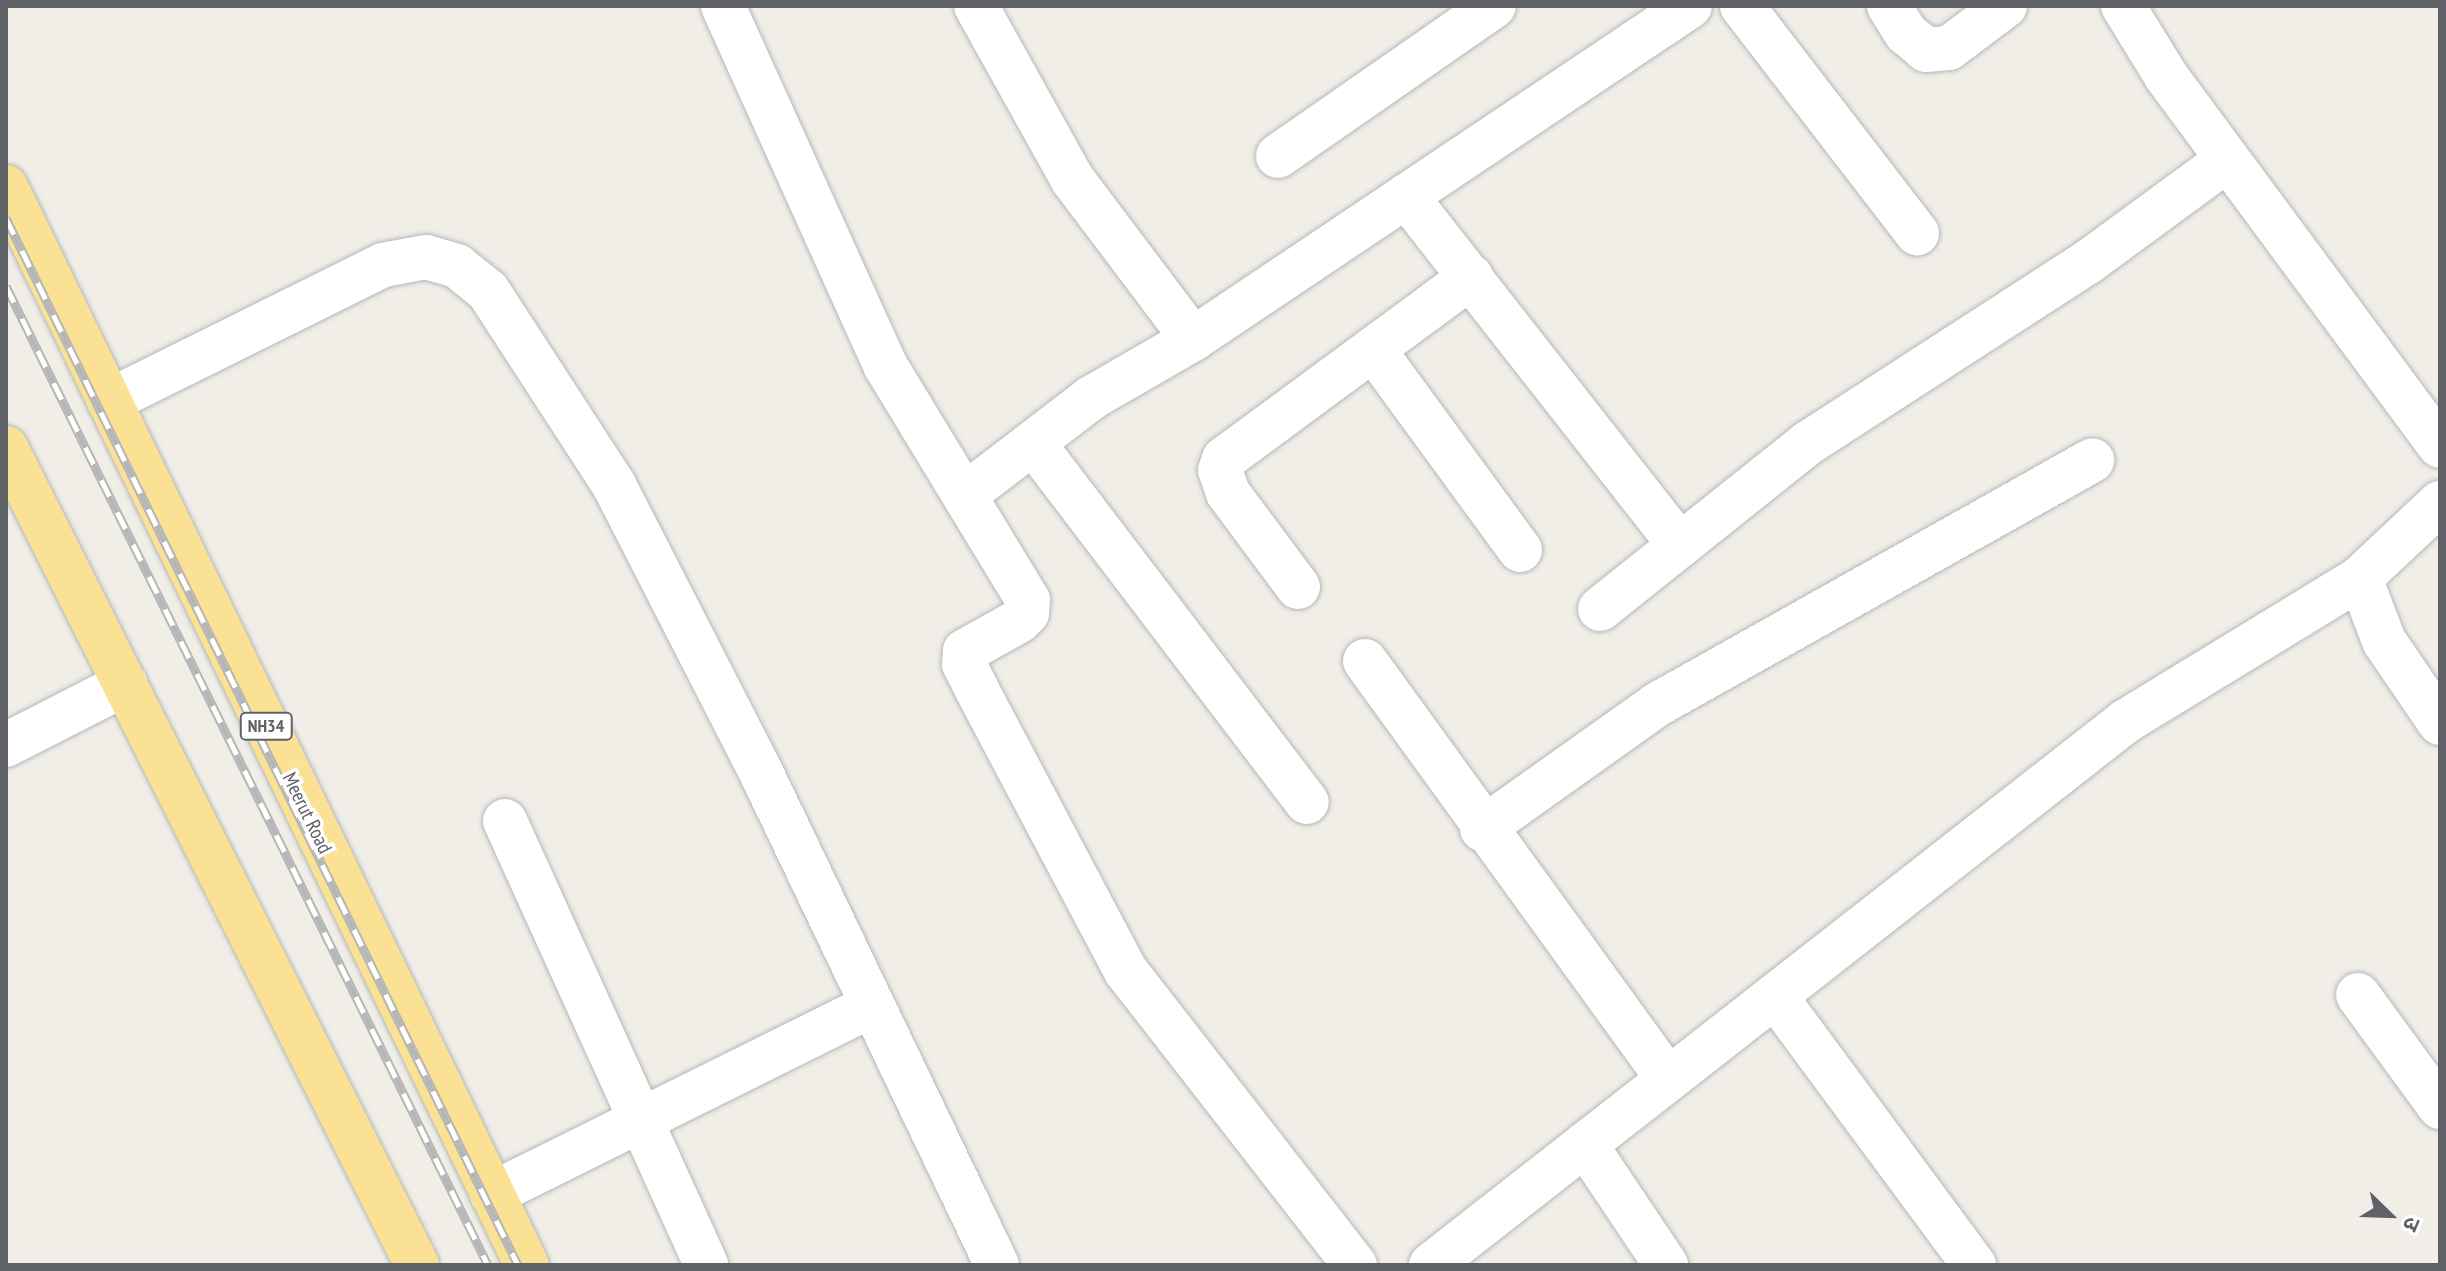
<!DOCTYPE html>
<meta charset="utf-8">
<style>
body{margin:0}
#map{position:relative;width:2446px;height:1271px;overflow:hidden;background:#f0eee7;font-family:"PT Sans Narrow","Noto Sans Devanagari",sans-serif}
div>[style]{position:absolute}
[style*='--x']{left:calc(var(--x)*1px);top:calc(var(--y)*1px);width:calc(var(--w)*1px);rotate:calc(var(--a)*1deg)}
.roads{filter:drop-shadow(0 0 2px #b4b7bb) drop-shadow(0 0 2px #b4b7bb)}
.minor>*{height:44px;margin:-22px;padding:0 22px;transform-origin:22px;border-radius:22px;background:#fff}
.highway>*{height:44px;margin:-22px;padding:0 22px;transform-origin:22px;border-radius:22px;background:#fbe193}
.rail>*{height:9px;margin-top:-4.5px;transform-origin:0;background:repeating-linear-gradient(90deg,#fff 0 18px,#b5b6b7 0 36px);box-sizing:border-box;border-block:2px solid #b5b6b7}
span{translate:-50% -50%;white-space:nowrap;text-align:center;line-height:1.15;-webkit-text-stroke:7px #fff;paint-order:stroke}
.shield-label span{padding:2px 6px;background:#fff;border:2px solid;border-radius:6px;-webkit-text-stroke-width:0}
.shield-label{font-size:18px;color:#5e6267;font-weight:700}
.street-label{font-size:20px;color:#5e6267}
.frame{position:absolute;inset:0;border:8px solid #5e6267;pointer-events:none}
.north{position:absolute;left:2350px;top:1175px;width:80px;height:80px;-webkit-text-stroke:6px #fff;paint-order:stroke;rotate:113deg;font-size:22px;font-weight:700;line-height:32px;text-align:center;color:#5e6267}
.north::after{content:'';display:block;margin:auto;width:28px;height:36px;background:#5e6267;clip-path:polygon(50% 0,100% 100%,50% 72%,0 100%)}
</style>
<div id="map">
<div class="roads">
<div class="minor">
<div style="--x:723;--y:6;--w:394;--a:65.7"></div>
<div style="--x:885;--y:365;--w:275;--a:58.7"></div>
<div style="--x:1028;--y:600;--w:13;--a:94"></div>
<div style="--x:1027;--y:613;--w:11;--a:135"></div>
<div style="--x:1019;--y:621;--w:62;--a:150.9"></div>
<div style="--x:965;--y:651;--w:13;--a:94"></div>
<div style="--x:964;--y:664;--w:29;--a:63"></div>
<div style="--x:977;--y:690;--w:318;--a:62.1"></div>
<div style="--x:1126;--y:971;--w:373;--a:52.1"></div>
<div style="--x:976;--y:6;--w:199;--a:60.9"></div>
<div style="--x:1073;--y:180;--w:199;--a:53"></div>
<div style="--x:1742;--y:6;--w:287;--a:52.4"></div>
<div style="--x:1889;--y:6;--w:32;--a:58"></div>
<div style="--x:1906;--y:33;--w:26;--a:40"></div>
<div style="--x:1926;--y:50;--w:23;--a:-5"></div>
<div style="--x:1949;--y:48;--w:70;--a:-36.9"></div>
<div style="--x:2123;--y:6;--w:82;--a:58.4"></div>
<div style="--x:2166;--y:76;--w:460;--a:53.5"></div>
<div style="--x:1278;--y:156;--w:263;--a:-34.8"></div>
<div style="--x:1406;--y:196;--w:444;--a:51.9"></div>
<div style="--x:1373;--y:349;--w:249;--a:53.8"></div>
<div style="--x:109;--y:401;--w:306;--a:-26.4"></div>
<div style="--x:383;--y:265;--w:44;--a:-10.5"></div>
<div style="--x:426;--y:257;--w:32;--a:16"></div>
<div style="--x:457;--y:266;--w:40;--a:39"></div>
<div style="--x:488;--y:291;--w:231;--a:57"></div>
<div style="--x:614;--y:485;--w:316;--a:62.9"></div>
<div style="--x:758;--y:766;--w:553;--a:64.41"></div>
<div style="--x:1034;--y:444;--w:450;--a:52.7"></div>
<div style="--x:966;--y:494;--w:158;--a:-37.5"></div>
<div style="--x:1091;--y:398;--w:118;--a:-30"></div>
<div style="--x:1193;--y:339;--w:598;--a:-33.82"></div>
<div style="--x:2360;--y:578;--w:67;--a:69.1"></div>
<div style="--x:2384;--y:641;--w:99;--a:55.7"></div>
<div style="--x:1298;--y:587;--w:117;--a:-126.7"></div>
<div style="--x:1228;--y:493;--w:24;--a:-109"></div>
<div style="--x:1220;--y:470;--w:12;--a:-70"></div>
<div style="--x:1224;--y:459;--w:307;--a:-36.4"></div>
<div style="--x:1600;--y:609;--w:266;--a:-38.6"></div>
<div style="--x:1808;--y:443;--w:333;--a:-32.9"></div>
<div style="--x:2088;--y:262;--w:172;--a:-36.3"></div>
<div style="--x:1365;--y:661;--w:516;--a:54.06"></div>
<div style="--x:6;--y:745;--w:134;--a:-27.1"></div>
<div style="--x:505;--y:821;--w:487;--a:65.6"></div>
<div style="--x:1482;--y:829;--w:216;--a:-35.4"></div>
<div style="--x:1658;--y:704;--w:498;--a:-29.3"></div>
<div style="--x:2358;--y:995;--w:139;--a:53.8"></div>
<div style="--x:1775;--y:996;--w:335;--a:53.5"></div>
<div style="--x:1585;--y:1144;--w:146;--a:56.2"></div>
<div style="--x:492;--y:1194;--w:423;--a:-26.4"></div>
<div style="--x:1431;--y:1265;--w:883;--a:-38.05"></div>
<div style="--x:2126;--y:721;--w:274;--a:-31.4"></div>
<div style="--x:2360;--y:578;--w:110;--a:-43.2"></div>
</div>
<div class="highway">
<div style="--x:6;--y:187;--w:1197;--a:64.21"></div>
<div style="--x:6;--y:448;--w:915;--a:63.29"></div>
</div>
</div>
<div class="rail">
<div style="--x:6;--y:218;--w:1165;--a:63.94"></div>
<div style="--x:6;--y:286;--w:1091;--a:63.79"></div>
</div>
<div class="shield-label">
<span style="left:266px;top:726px">NH34</span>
</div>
<div class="street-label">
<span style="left:307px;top:813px;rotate:64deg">Meerut Road</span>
</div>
<div class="frame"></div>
<div class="north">उ</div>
</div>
